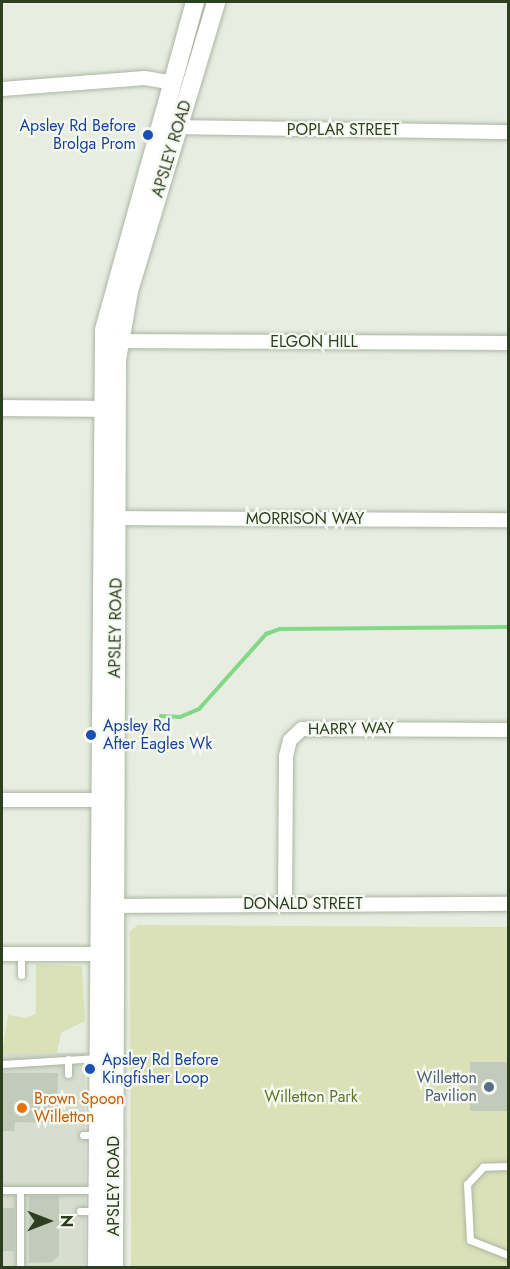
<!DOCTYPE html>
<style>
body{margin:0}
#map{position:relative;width:510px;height:1269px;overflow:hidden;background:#e8ede1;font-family:Jost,sans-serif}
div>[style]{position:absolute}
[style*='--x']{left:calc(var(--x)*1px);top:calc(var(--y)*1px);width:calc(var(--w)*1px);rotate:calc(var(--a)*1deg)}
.built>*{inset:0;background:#d7ddcf;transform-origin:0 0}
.green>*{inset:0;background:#dae1b7}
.stream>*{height:4px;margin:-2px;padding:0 2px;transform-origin:2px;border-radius:2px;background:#83d886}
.building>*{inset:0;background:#c2cbb9;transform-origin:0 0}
.roads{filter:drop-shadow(0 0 2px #acb6a3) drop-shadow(0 0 2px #acb6a3)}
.service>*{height:7px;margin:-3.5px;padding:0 3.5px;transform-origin:3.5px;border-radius:3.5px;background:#fff}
.minor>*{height:14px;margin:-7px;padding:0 7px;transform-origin:7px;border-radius:7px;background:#fff}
.tertiary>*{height:16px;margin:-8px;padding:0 8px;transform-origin:8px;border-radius:8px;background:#fff}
.secondary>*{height:18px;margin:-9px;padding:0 9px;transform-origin:9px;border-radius:9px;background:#fff}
.dots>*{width:16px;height:16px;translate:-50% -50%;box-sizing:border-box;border:3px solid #f6f9f2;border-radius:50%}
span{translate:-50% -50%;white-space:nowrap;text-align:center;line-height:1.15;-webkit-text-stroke:4.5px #f6f9f2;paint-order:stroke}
.transit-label{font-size:16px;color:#164399}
.right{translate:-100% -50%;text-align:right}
.left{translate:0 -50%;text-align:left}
.street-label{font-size:16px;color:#2c401f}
.service-label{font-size:16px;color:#4e5e75}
.park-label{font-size:16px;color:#607624}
.food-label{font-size:16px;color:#c56008}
.frame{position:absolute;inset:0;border:3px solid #2c401f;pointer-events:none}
.north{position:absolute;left:18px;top:1191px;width:60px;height:60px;-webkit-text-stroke:4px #f6f9f2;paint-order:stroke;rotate:90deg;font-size:16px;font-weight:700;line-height:24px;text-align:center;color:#2c401f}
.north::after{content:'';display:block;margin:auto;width:21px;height:27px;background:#2c401f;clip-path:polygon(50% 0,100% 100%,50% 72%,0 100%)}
</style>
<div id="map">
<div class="built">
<div style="left:2px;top:1053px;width:83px;height:215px"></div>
</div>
<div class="green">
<div style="clip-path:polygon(138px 925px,508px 927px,508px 1267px,131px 1267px,130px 931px)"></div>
<div style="clip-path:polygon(36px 964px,82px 966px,85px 1021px,61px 1033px,57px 1053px,2px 1053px,8px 1015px,26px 1018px,36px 1014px)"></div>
</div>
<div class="stream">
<div style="--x:161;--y:716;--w:19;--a:3"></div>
<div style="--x:180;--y:717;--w:21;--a:-23"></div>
<div style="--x:199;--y:709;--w:101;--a:-48.2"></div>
<div style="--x:266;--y:634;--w:15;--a:-20"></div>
<div style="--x:280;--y:629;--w:228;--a:-0.5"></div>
</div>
<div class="building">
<div style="left:470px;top:1062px;width:38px;height:49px"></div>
<div style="clip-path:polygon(2px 1073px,58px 1073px,57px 1123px,15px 1122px,14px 1131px,2px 1131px)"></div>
<div style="clip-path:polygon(29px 1196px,59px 1196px,59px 1255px,52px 1262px,29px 1263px)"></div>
<div style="left:2px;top:1208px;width:12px;height:43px"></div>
</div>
<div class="roads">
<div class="service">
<div style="--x:21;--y:954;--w:21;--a:90"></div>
<div style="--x:68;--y:1059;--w:15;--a:90"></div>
<div style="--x:2;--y:1064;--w:96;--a:-3.6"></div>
<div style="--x:83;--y:1135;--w:15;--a:0"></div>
<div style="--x:508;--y:1166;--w:25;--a:178"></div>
<div style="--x:483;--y:1167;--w:23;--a:133"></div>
<div style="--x:467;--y:1184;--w:56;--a:86.9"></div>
<div style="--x:470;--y:1240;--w:41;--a:21.5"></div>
<div style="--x:2;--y:1190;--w:93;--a:0"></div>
<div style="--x:20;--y:1190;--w:74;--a:90"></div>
<div style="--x:80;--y:1211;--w:15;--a:0"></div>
</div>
<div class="minor">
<div style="--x:2;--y:89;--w:143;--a:-4.4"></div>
<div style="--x:145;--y:78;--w:27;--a:10"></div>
<div style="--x:179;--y:127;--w:329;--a:0.9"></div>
<div style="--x:119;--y:341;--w:389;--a:0.3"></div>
<div style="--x:107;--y:518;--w:401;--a:0.3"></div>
<div style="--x:2;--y:800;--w:105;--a:0"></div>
<div style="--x:285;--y:904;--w:148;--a:-89.6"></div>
<div style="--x:286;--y:756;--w:16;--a:-76"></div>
<div style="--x:290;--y:740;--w:16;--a:-43"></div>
<div style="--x:302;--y:729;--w:206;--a:0.3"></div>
<div style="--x:107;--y:906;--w:401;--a:-0.3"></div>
<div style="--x:2;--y:954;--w:105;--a:0"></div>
</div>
<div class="tertiary">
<div style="--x:2;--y:408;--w:113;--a:0.5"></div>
</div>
<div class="secondary">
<div style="--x:97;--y:1268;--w:938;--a:-89.57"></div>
<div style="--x:104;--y:330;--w:340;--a:-74.5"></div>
<div style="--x:114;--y:1268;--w:908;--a:-89.81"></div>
<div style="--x:117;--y:360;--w:70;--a:-80.1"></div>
<div style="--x:129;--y:291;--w:302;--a:-73.2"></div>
</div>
</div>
<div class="dots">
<div style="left:148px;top:135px;background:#1a4fb4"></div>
<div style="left:91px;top:735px;background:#1a4fb4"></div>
<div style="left:90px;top:1069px;background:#1a4fb4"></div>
<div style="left:489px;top:1087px;background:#5c6f8a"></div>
<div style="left:22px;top:1108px;background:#e8710a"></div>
</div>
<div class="transit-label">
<span class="right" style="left:136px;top:135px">Apsley Rd Before<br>Brolga Prom</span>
<span class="left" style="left:103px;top:735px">Apsley Rd<br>After Eagles Wk</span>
<span class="left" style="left:102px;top:1069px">Apsley Rd Before<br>Kingfisher Loop</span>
</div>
<div class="street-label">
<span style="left:343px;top:130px">POPLAR STREET</span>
<span style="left:172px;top:149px;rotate:-73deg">APSLEY ROAD</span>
<span style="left:314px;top:342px">ELGON HILL</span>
<span style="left:305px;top:519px">MORRISON WAY</span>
<span style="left:116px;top:628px;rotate:-89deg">APSLEY ROAD</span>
<span style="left:351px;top:729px;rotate:-1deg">HARRY WAY</span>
<span style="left:303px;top:904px">DONALD STREET</span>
<span style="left:114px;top:1186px;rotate:-90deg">APSLEY ROAD</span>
</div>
<div class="service-label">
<span class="right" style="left:477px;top:1087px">Willetton<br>Pavilion</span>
</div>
<div class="park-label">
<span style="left:311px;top:1097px">Willetton Park</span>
</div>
<div class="food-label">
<span class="left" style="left:34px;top:1108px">Brown Spoon<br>Willetton</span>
</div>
<div class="frame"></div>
<div class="north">N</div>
</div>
